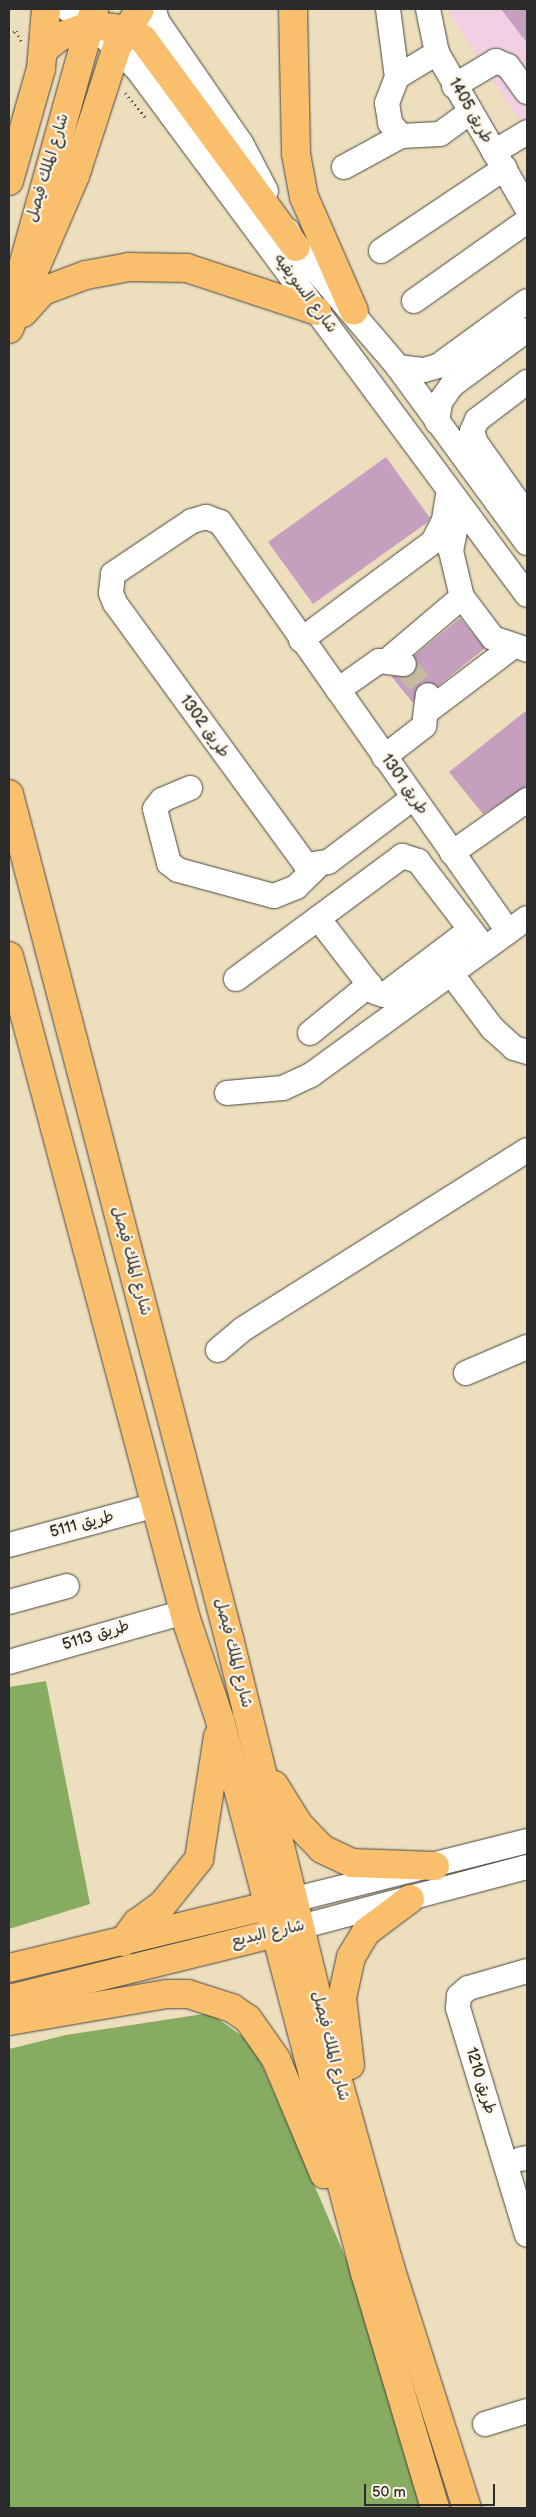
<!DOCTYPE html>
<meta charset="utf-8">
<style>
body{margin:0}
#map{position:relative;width:536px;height:2517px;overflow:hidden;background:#eddfbd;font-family:"Balsamiq Sans","Playpen Sans Arabic",sans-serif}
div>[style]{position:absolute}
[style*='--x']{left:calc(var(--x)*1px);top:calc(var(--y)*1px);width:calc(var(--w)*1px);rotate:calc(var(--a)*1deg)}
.built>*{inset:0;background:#f1d0e3}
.forest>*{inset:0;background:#87ab60}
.building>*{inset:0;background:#c59fbe}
.minor-tunnel>*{height:24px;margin-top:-12px;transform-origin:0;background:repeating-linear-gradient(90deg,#c6bba0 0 24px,transparent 0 36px)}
.path>*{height:3px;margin-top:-1.5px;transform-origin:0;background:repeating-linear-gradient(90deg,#484641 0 1px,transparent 0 5px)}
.roads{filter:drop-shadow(0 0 1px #484641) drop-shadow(0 0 1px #484641)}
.minor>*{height:24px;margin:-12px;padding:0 12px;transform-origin:12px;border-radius:12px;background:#fff}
.major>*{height:28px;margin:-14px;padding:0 14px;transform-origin:14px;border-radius:14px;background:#f9bf6d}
span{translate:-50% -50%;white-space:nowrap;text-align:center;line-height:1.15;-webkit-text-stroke:4.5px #fcf5e5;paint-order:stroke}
.street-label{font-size:16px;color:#2b2b2b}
.frame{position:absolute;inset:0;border:10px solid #2b2b2b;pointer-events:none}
.scale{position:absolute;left:364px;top:2484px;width:131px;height:22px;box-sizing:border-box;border:2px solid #2b2b2b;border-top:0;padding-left:6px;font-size:15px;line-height:18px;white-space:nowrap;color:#2b2b2b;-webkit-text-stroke:4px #fcf5e5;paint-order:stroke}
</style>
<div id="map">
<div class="built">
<div style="clip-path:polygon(455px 9px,527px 9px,527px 132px,449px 13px)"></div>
</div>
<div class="forest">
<div style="clip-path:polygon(46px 1681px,90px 1904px,9px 1929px,9px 1687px)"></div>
<div style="clip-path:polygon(210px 2013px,253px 2044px,354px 2277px,422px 2508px,9px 2508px,9px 2049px,66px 2035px)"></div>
</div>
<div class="building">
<div style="clip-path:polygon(501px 9px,527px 9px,527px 43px)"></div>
<div style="clip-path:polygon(386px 457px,430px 518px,428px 522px,313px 604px,268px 542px)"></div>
<div style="clip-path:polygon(460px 618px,485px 648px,438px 686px,422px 683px,413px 703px,391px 676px,415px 673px,414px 656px)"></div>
<div style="clip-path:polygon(527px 710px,527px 786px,483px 814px,449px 772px)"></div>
</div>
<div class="minor-tunnel">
<div style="--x:404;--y:664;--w:39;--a:52"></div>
</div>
<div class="path">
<div style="--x:9;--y:35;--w:8;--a:-30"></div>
<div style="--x:16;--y:31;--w:11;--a:63"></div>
<div style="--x:125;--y:93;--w:31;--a:50"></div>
</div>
<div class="roads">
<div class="minor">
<div style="--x:67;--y:9;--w:30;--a:33"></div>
<div style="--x:92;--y:25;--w:64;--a:44.4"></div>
<div style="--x:138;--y:70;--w:653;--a:53.46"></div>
<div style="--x:154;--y:9;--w:12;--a:76"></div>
<div style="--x:157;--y:21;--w:148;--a:55.5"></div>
<div style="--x:241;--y:143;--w:54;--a:62.5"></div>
<div style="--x:388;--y:9;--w:69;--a:82.5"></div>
<div style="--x:397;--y:77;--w:28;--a:111"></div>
<div style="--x:387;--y:103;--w:20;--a:81"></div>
<div style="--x:390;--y:123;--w:17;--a:50"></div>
<div style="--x:428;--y:9;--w:45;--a:78.4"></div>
<div style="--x:437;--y:53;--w:179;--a:59.9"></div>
<div style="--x:397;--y:77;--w:47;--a:-31"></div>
<div style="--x:454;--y:86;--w:49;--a:-30.8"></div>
<div style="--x:496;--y:61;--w:13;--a:23"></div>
<div style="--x:508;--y:66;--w:32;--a:54"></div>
<div style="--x:494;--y:152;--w:39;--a:-31"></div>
<div style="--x:344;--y:167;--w:65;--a:-28.5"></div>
<div style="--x:401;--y:136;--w:39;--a:-3"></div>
<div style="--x:440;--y:134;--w:36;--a:-36"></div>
<div style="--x:287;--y:230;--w:19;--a:62"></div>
<div style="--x:296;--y:247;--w:157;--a:49.6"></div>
<div style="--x:398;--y:367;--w:218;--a:53.8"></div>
<div style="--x:381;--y:251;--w:149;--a:-33.8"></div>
<div style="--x:414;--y:301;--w:138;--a:-35.3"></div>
<div style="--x:398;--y:367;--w:26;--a:7"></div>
<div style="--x:424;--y:370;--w:15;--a:-16"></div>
<div style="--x:438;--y:366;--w:110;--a:-36.1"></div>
<div style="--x:527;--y:382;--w:63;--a:142.8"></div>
<div style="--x:477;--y:420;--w:12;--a:114"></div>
<div style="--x:472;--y:431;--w:13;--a:72"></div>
<div style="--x:476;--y:443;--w:88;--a:54.7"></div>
<div style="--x:437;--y:422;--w:20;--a:-81"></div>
<div style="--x:440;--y:402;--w:21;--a:-55"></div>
<div style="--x:452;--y:385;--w:93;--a:-36.3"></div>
<div style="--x:459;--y:510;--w:42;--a:101"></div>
<div style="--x:451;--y:551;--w:47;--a:76.6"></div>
<div style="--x:462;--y:597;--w:51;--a:52.9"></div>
<div style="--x:493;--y:638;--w:36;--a:19"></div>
<div style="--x:301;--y:640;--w:164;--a:-36.6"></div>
<div style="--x:433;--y:542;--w:25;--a:-63"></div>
<div style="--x:444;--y:520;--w:30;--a:-81"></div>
<div style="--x:388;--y:660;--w:97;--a:-40.4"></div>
<div style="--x:338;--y:690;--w:50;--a:-35.3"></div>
<div style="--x:379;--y:661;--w:25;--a:7"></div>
<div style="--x:429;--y:710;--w:103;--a:-37.1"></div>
<div style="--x:384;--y:757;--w:51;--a:-37.8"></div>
<div style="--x:424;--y:726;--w:31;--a:-83"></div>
<div style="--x:190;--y:788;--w:30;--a:157"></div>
<div style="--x:162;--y:800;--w:11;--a:128"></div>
<div style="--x:155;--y:809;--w:56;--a:75.5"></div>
<div style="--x:169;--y:863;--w:11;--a:38"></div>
<div style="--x:178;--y:870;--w:99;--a:15.2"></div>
<div style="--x:274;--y:896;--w:24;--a:-22"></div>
<div style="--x:296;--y:887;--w:29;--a:-44"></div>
<div style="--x:413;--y:798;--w:106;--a:143"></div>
<div style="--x:328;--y:862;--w:22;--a:172"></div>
<div style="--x:306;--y:865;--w:324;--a:-126.1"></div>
<div style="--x:115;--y:603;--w:11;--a:-112"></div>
<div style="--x:111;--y:593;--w:19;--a:-84"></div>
<div style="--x:113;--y:574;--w:95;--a:-33.9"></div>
<div style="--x:192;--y:521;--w:15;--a:-16"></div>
<div style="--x:206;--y:517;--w:15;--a:20"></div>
<div style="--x:220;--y:522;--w:500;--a:54.85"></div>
<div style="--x:452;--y:853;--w:92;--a:-35.2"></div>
<div style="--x:318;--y:918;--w:93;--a:52.4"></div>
<div style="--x:375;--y:992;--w:9;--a:18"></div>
<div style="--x:384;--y:995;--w:108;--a:-37.1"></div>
<div style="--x:450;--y:972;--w:70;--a:53.1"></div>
<div style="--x:492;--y:1028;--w:30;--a:42"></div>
<div style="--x:514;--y:1048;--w:14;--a:17"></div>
<div style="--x:236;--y:979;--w:207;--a:-36.5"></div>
<div style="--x:402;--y:856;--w:17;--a:17"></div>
<div style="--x:418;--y:861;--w:108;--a:52.5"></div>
<div style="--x:310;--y:1033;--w:77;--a:-39.2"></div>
<div style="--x:227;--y:1093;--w:56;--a:-5.1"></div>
<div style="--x:283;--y:1088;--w:31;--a:-25"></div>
<div style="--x:311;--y:1075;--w:267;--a:-36"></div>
<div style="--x:218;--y:1350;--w:33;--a:-40"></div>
<div style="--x:243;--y:1329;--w:336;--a:-32.2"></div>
<div style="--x:466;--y:1373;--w:66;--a:-23.1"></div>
<div style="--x:9;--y:1545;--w:152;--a:-15.2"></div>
<div style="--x:9;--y:1602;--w:60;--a:-15.4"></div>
<div style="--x:9;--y:1662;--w:182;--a:-15.9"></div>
<div style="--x:296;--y:1899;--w:238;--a:-14.1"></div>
<div style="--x:300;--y:1927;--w:235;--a:-14.8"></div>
<div style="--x:527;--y:1971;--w:61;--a:163.9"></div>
<div style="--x:468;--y:1988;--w:12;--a:138"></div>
<div style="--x:459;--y:1996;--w:12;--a:95"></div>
<div style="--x:458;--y:2008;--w:237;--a:73.1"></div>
<div style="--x:521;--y:2159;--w:6;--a:-9"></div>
<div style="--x:485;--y:2424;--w:44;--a:-17.2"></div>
</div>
<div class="major">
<div style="--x:293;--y:9;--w:145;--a:88.8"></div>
<div style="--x:296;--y:154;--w:44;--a:79.5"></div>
<div style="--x:304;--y:197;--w:124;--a:66.3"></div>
<div style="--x:46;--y:48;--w:17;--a:-40"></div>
<div style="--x:59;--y:37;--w:35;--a:-20"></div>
<div style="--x:92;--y:25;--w:34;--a:8"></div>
<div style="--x:126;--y:30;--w:19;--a:28"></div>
<div style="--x:143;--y:39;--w:258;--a:53.7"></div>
<div style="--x:9;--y:181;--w:116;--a:-74.1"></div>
<div style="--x:41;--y:69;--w:60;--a:-85.2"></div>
<div style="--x:16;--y:291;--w:292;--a:-74.5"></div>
<div style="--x:23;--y:313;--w:30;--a:-48"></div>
<div style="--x:43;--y:291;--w:46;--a:-20.4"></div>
<div style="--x:86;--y:275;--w:44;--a:-10.5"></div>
<div style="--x:129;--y:267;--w:58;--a:1"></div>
<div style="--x:187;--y:268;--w:137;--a:18.3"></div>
<div style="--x:9;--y:329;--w:167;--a:-66.7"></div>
<div style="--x:75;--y:176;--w:136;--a:-72"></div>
<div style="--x:117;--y:47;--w:44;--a:-58.8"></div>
<div style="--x:9;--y:794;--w:876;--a:75.39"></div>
<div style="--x:230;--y:1642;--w:441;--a:76.2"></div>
<div style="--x:335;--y:2070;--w:205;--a:74.4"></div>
<div style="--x:390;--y:2267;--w:253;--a:72.3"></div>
<div style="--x:9;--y:956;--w:686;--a:75.05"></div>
<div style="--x:186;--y:1619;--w:107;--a:71.4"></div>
<div style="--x:220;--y:1720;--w:572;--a:75.31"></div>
<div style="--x:365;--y:2273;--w:245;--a:73.4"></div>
<div style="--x:274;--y:1785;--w:47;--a:58"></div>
<div style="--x:299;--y:1825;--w:33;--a:46"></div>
<div style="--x:322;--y:1849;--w:33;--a:25"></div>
<div style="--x:352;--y:1863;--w:83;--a:2.1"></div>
<div style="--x:123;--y:1942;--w:24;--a:-54"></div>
<div style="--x:137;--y:1923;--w:32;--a:-36"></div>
<div style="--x:163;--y:1904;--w:58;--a:-51.3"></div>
<div style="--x:199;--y:1859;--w:124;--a:-81.2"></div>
<div style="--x:9;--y:1968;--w:283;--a:-13.5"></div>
<div style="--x:9;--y:1999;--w:291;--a:-13.9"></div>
<div style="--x:9;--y:2021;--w:160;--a:-9.7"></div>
<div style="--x:167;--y:1994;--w:21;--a:0"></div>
<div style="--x:188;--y:1994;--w:46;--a:17.7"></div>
<div style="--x:232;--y:2008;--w:19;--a:35"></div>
<div style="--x:248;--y:2019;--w:49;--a:55"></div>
<div style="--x:276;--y:2059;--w:125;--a:67.3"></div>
<div style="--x:350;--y:2065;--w:67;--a:-96.8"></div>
<div style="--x:342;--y:1998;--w:42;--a:-77.6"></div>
<div style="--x:351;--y:1957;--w:29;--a:-59"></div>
<div style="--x:366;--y:1932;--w:55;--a:-36.9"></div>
</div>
</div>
<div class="street-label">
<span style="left:470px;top:111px;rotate:60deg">طريق 1405</span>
<span style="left:48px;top:168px;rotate:-73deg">شارع الملك فيصل</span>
<span style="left:305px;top:294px;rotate:53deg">شارع السويفيه</span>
<span style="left:204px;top:727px;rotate:54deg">طريق 1302</span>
<span style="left:404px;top:785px;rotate:55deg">طريق 1301</span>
<span style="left:131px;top:1261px;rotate:75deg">شارع الملك فيصل</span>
<span style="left:82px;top:1525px;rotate:-15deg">طريق 5111</span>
<span style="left:96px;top:1636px;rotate:-17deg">طريق 5113</span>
<span style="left:233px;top:1653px;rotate:76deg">شارع الملك فيصل</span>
<span style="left:268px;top:1934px;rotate:-13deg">شارع البديع</span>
<span style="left:330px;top:2046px;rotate:76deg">شارع الملك فيصل</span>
<span style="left:480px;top:2081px;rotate:73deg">طريق 1210</span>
</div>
<div class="frame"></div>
<div class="scale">50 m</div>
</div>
